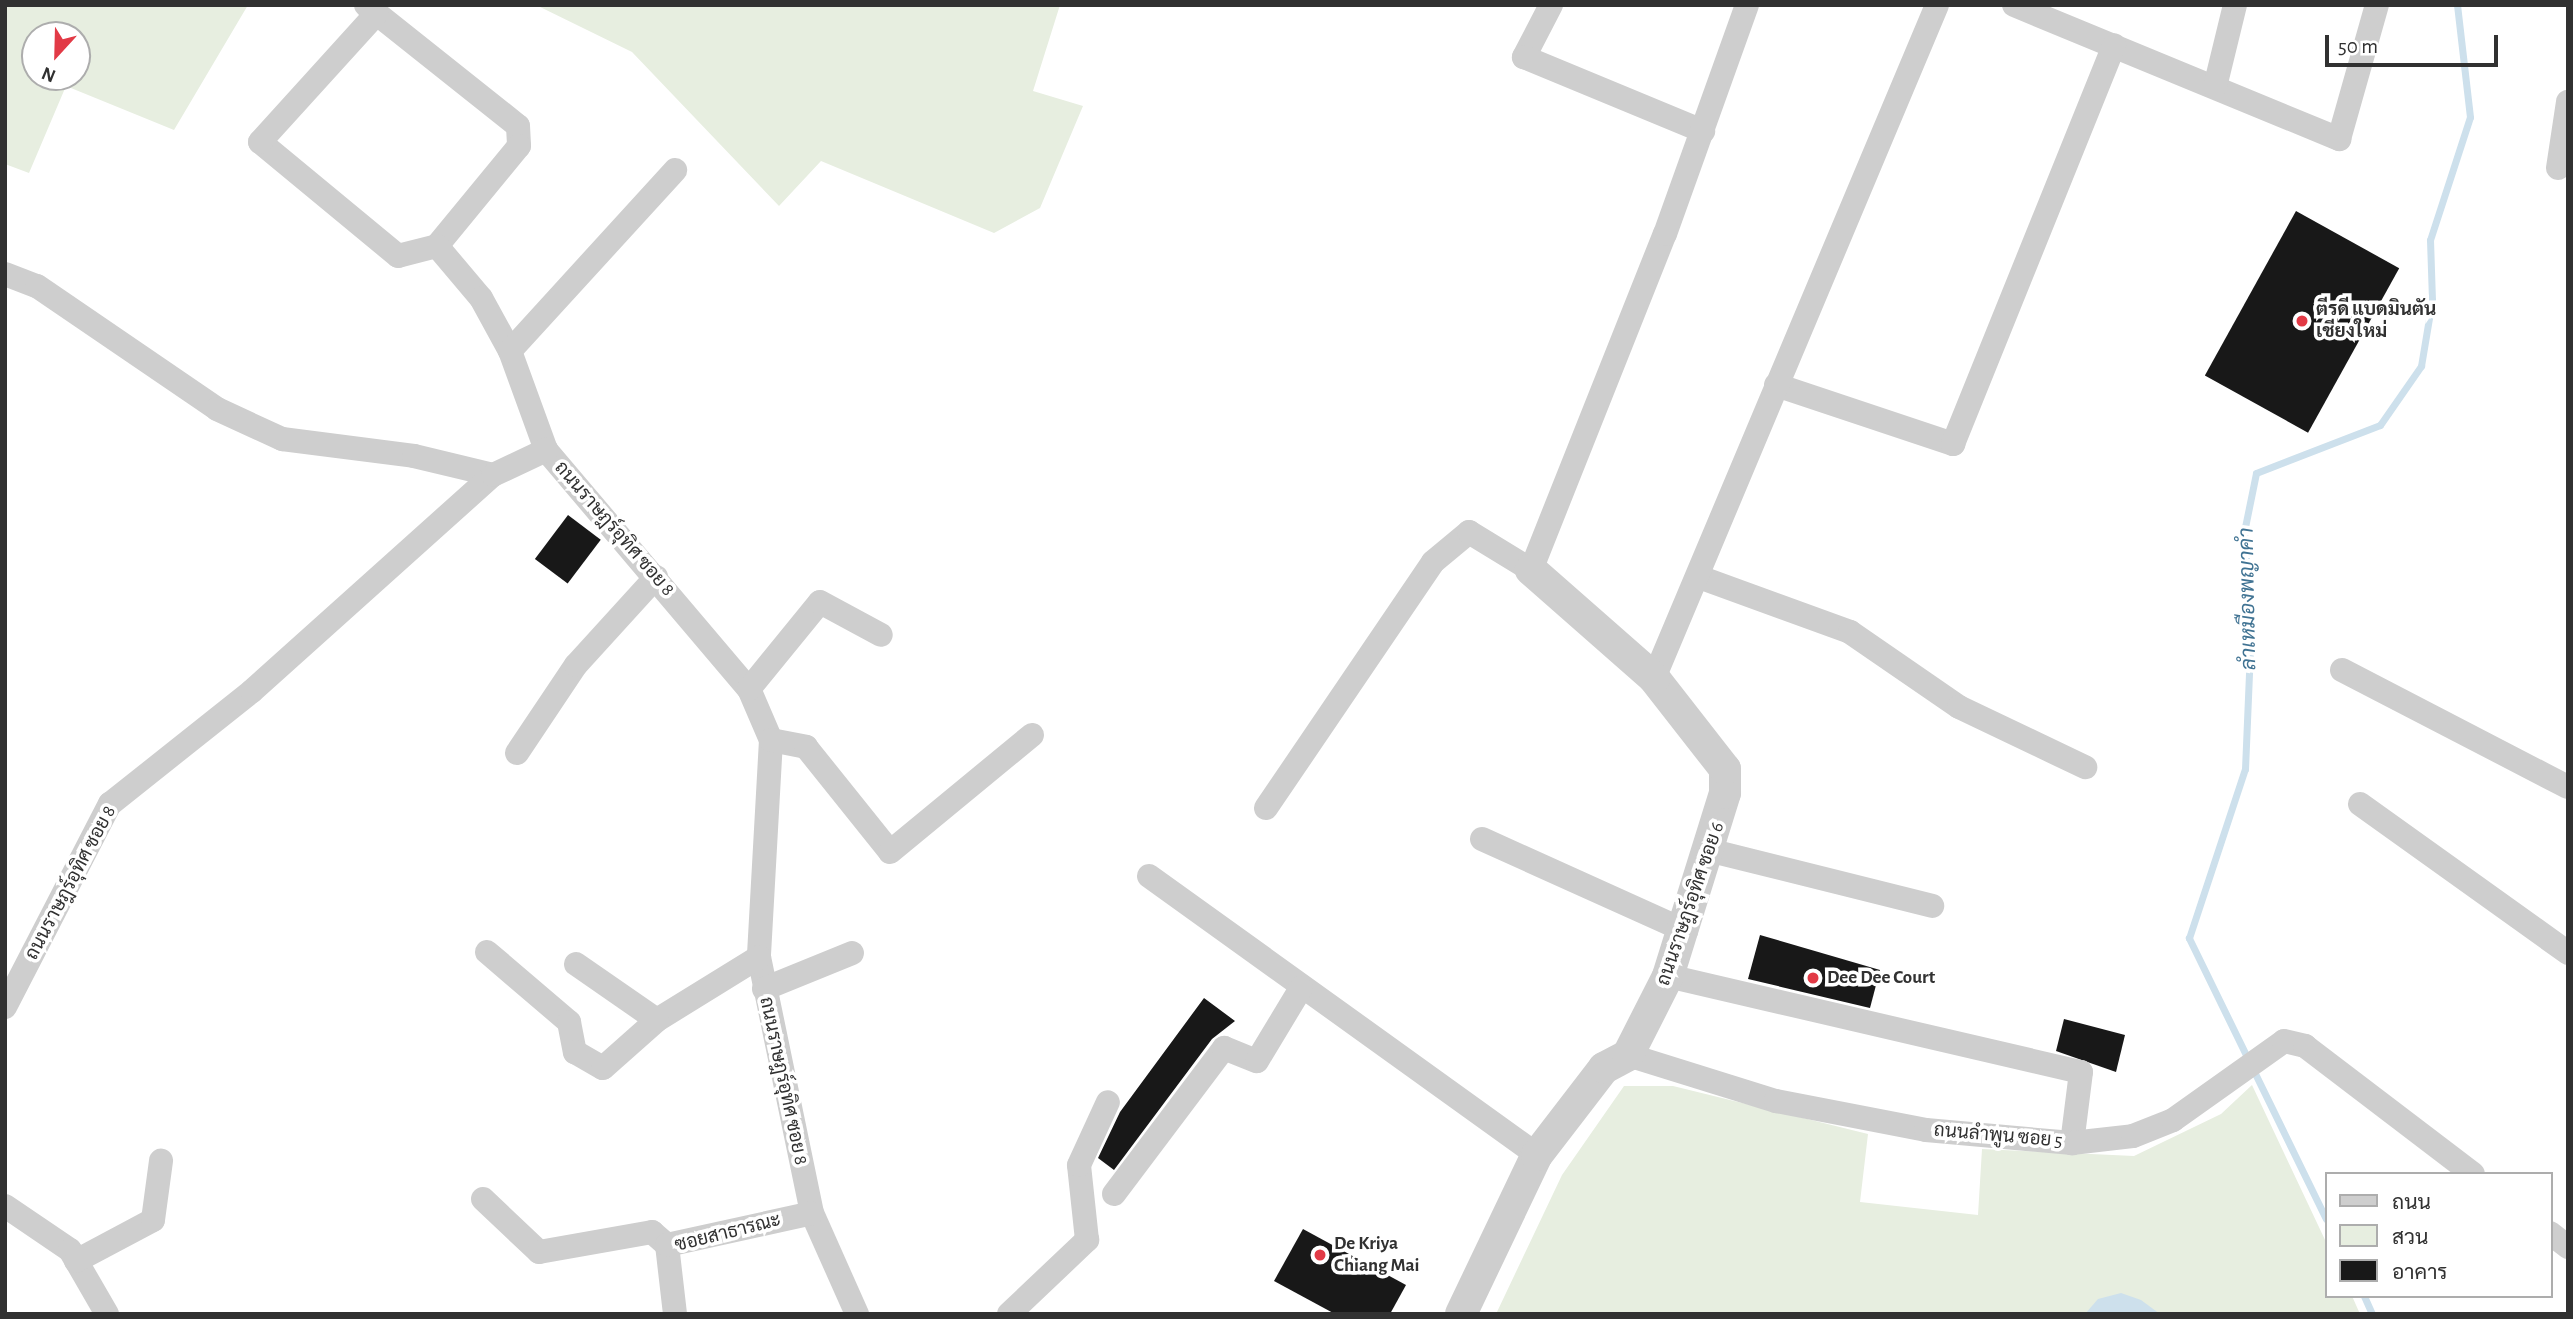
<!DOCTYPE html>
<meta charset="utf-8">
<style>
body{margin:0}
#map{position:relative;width:2573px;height:1319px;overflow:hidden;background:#fff;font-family:"Alegreya Sans",Sarabun,sans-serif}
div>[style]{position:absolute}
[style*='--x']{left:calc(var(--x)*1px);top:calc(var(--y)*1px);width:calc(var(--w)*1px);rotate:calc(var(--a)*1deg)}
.green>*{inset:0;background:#e7eee0}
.water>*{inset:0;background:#cde0ec}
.stream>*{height:7px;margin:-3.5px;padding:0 3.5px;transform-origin:3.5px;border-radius:3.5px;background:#cde0ec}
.building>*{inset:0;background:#181818;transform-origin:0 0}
.minor>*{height:24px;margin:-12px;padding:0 12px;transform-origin:12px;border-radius:12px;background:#cecece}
.tertiary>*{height:32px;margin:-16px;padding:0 16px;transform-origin:16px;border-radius:16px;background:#cecece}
.dots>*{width:19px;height:19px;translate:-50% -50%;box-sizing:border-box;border:4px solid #fff;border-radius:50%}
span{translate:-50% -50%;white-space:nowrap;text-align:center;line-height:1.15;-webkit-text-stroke:7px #fff;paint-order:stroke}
.poi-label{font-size:19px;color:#313131;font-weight:700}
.left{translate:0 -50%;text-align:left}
.street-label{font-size:19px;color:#313131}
.water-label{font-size:21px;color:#407393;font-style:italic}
.frame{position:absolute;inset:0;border:7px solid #313131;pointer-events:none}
.legend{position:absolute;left:2325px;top:1172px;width:228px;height:126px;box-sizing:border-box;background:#fff;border:2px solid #adadad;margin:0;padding:9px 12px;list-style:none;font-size:21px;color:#313131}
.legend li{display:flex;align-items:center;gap:14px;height:35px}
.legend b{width:35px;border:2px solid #adadad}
.north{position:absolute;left:21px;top:21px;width:70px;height:70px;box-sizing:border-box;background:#fff;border:2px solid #adadad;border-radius:50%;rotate:202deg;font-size:19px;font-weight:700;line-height:28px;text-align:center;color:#313131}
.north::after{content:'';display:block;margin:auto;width:24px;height:32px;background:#e23a46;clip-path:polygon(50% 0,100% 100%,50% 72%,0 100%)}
.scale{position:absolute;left:2325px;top:35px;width:173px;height:32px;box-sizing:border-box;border:4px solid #313131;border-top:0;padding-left:9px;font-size:21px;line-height:24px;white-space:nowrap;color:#313131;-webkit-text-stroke:5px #fff;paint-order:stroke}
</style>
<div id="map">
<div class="green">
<div style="clip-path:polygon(evenodd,5px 5px,248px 5px,174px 130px,66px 86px,29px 173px,5px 164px,5px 5px,35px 35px,77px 35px,77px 77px,35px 77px,35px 35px)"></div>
<div style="clip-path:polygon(536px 5px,1060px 5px,1033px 91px,1083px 106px,1040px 208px,994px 233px,821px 161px,779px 206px,632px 52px)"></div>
<div style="clip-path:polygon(2252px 1085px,2326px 1242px,2326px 1296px,2352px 1296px,2360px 1314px,1496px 1314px,1562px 1175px,1624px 1086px,1673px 1086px,1868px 1134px,1860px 1202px,1978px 1215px,1982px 1149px,2134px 1156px,2221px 1114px)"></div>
</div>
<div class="water">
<div style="clip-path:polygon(2121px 1293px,2141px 1300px,2160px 1314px,2085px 1314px,2098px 1299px)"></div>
</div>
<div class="stream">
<div style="--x:2326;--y:1219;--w:313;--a:-116"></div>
<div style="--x:2189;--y:938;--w:178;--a:-71.7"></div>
<div style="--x:2245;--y:769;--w:145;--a:-87.6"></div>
<div style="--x:2251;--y:624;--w:92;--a:-94.4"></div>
<div style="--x:2244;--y:532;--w:60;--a:-78.5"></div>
<div style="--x:2256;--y:473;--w:133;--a:-21.2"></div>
<div style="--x:2380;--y:425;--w:72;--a:-55.2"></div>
<div style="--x:2421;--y:366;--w:67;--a:-80.5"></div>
<div style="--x:2432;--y:300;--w:60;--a:-91.9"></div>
<div style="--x:2430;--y:240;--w:129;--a:-72"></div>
<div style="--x:2470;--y:117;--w:113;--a:-96.6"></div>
<div style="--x:2364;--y:1296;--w:20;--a:66"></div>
</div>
<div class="building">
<div style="left:2296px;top:211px;width:118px;height:188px;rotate:29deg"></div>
<div style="left:568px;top:515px;width:41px;height:55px;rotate:37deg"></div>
<div style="clip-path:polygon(1760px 935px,1880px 970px,1870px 1008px,1748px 979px)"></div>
<div style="clip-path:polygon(1204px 998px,1235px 1021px,1212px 1039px,1114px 1170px,1098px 1158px,1120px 1112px)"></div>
<div style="clip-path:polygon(2064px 1019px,2125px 1035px,2116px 1072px,2056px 1051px)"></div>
<div style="clip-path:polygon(1303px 1229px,1406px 1285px,1390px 1314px,1335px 1314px,1274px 1281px)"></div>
</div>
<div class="minor">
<div style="--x:366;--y:5;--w:194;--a:38.5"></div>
<div style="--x:518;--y:126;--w:20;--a:87"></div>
<div style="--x:519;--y:146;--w:129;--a:129.4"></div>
<div style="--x:437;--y:246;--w:40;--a:165.6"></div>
<div style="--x:398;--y:256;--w:179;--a:-140.4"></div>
<div style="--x:260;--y:142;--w:173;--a:-47.8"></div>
<div style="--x:1551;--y:5;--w:59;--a:117.4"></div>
<div style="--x:1524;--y:57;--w:194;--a:22.5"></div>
<div style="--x:2014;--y:5;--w:352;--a:22.4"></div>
<div style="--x:2339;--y:139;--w:139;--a:-74.2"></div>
<div style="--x:2215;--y:87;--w:84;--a:-76.3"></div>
<div style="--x:2558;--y:168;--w:67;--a:-81.4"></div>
<div style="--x:437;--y:246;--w:68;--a:49.8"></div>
<div style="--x:481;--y:298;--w:60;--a:61.3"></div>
<div style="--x:510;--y:351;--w:105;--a:70"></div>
<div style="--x:546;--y:450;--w:314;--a:49.7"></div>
<div style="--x:749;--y:689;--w:56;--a:66.7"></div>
<div style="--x:771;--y:740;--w:217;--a:93.2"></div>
<div style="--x:759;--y:957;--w:261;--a:78.3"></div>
<div style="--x:812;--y:1213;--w:111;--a:66"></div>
<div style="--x:5;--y:274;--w:34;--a:21"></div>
<div style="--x:37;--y:286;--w:218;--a:34.3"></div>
<div style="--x:217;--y:409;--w:72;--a:24.8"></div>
<div style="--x:282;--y:439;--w:133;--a:7.3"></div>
<div style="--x:414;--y:456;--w:81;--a:13.5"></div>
<div style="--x:510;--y:351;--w:245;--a:-47.6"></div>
<div style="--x:1776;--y:385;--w:187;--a:18.4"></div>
<div style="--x:1953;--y:444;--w:430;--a:-68"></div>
<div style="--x:1699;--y:577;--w:161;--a:20"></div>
<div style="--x:1850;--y:632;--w:132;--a:34.5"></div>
<div style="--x:1959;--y:707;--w:140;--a:25.5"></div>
<div style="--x:2342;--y:670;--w:254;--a:27.4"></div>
<div style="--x:1654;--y:678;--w:730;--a:-67.19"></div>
<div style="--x:749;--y:689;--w:112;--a:-50.8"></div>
<div style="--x:820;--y:602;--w:69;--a:28.4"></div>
<div style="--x:771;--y:740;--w:36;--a:11"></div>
<div style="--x:806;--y:747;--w:134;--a:51.3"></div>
<div style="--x:890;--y:852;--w:184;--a:-39.5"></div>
<div style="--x:517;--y:753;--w:106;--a:-56.2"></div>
<div style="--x:576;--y:665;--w:119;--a:-47.7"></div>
<div style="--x:2360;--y:804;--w:256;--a:35.6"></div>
<div style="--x:1266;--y:808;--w:297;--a:-55.8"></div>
<div style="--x:1433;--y:562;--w:47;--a:-39.8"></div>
<div style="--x:1469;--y:532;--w:73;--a:31.5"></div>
<div style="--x:1531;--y:570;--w:362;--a:-68.3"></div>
<div style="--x:1665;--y:234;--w:243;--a:-70.3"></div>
<div style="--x:1482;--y:839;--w:224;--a:24.3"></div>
<div style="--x:1712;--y:851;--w:227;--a:14"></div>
<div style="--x:1149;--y:876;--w:478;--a:35.7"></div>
<div style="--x:487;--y:952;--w:108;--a:40.5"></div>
<div style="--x:569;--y:1022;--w:31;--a:79"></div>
<div style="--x:575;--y:1052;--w:32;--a:30"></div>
<div style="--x:603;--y:1068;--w:72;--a:-41.6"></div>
<div style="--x:657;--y:1020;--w:120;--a:-31.7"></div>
<div style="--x:576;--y:964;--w:98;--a:34.7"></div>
<div style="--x:1668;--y:976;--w:424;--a:13.1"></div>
<div style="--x:2081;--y:1072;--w:72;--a:97.2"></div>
<div style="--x:764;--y:989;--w:95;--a:-22.2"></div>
<div style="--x:5;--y:1007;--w:229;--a:-62.7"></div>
<div style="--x:110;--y:804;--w:181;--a:-38.5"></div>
<div style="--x:252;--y:691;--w:324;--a:-41.9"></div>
<div style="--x:493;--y:475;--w:59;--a:-25.3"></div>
<div style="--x:1628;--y:1055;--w:155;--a:17.3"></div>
<div style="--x:1776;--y:1101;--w:153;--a:10.9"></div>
<div style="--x:1926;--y:1130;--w:147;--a:5.1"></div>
<div style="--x:2072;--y:1143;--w:61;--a:-6.5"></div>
<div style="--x:2133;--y:1136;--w:43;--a:-21.8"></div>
<div style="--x:2173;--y:1120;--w:136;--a:-35.4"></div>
<div style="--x:2284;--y:1041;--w:22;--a:13"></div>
<div style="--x:2305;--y:1046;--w:211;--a:37.3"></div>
<div style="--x:1114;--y:1194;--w:183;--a:-53"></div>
<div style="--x:1224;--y:1048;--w:35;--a:22"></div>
<div style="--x:1257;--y:1061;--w:85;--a:-58.9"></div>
<div style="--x:483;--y:1199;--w:77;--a:43.4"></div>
<div style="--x:539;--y:1252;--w:115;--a:-10"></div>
<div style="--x:652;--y:1232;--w:20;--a:41"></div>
<div style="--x:5;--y:1206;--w:78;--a:34.1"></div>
<div style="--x:70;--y:1250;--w:74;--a:60"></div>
<div style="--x:2550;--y:1233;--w:23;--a:38"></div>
<div style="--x:76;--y:1261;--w:87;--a:-28"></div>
<div style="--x:153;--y:1220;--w:60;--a:-82.3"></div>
<div style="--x:675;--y:1314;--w:69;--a:-96.6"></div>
<div style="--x:667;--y:1245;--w:148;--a:-12.4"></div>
<div style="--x:1009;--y:1314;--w:108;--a:-43.5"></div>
<div style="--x:1087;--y:1240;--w:75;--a:-96.1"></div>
<div style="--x:1079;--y:1165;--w:69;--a:-65.3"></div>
</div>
<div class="tertiary">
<div style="--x:1461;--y:1314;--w:176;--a:-64.5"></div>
<div style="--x:1537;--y:1155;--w:110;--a:-52.4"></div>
<div style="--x:1604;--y:1068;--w:27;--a:-28"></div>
<div style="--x:1628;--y:1055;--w:89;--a:-63.1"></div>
<div style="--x:1668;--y:976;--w:192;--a:-72.7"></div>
<div style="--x:1725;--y:793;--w:24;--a:-90"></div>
<div style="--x:1725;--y:769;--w:115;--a:-128"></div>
<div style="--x:1654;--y:678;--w:164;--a:-138.7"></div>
</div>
<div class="dots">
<div style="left:2302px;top:321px;background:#e23a46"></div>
<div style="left:1813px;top:978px;background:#e23a46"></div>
<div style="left:1320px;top:1255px;background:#e23a46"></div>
</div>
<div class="poi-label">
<span class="left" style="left:2316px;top:321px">ตีรดี แบดมินตัน<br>เชียงใหม่</span>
<span class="left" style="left:1827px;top:978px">Dee Dee Court</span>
<span class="left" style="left:1334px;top:1255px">De Kriya<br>Chiang Mai</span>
</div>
<div class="street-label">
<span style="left:614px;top:529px;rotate:49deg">ถนนราษฎร์อุทิศ ซอย 8</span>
<span style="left:71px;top:883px;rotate:-62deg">ถนนราษฎร์อุทิศ ซอย 8</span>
<span style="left:1691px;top:904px;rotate:-71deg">ถนนราษฎร์อุทิศ ซอย 6</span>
<span style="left:783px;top:1081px;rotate:78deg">ถนนราษฎร์อุทิศ ซอย 8</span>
<span style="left:1998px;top:1136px;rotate:5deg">ถนนลำพูน ซอย 5</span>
<span style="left:728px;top:1233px;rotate:-14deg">ซอยสาธารณะ</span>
</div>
<div class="water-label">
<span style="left:2248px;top:599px;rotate:-91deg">ลำเหมืองพญาคำ</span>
</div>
<div class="frame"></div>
<ul class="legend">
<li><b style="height:9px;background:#cecece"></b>ถนน</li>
<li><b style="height:19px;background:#e7eee0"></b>สวน</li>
<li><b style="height:19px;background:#181818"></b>อาคาร</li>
</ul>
<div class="north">N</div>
<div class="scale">50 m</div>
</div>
